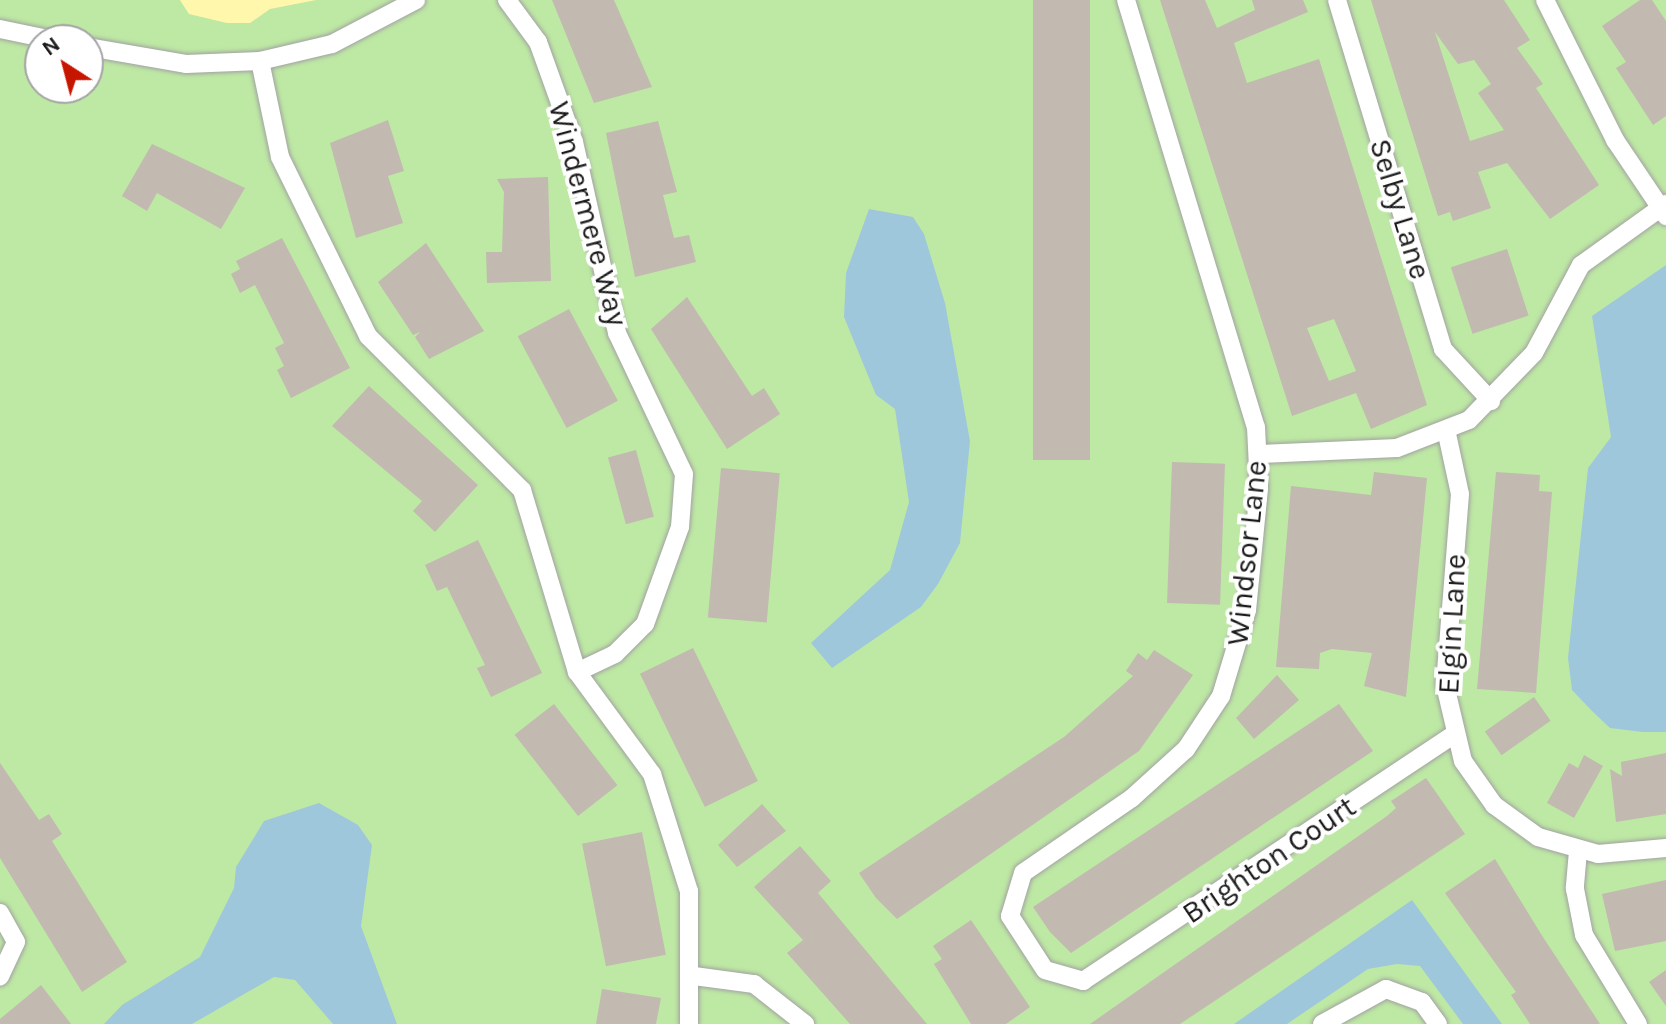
<!DOCTYPE html>
<style>
body{margin:0}
#map{position:relative;width:1666px;height:1024px;overflow:hidden;background:#edeae0;font-family:Karla,sans-serif}
div>[style]{position:absolute}
[style*='--x']{left:calc(var(--x)*1px);top:calc(var(--y)*1px);width:calc(var(--w)*1px);rotate:calc(var(--a)*1deg)}
.grass>*{inset:0;background:#bee9a4}
.sand>*{inset:0;background:#fff8ac}
.water>*{inset:0;background:#9fc7dc}
.building>*{inset:0;background:#c2b9b0;transform-origin:0 0}
.roads{filter:drop-shadow(0 0 2px #a2a2a2) drop-shadow(0 0 2px #a2a2a2)}
.street>*{height:18px;margin:-9px;padding:0 9px;transform-origin:9px;border-radius:9px;background:#fff}
span{translate:-50% -50%;white-space:nowrap;text-align:center;line-height:1.15;-webkit-text-stroke:8px #fff;paint-order:stroke}
.street-label{font-size:30px;color:#1b1b1b}
.north{position:absolute;left:24px;top:24px;width:80px;height:80px;box-sizing:border-box;background:#fff;border:2px solid #a4a4a4;border-radius:50%;rotate:324deg;font-size:22px;font-weight:700;line-height:32px;text-align:center;color:#1b1b1b}
.north::after{content:'';display:block;margin:auto;width:28px;height:36px;background:#c61600;clip-path:polygon(50% 0,100% 100%,50% 72%,0 100%)}
</style>
<div id="map">
<div class="grass">
<div style="clip-path:polygon(evenodd,0 0,1666px 0,1666px 1024px,0 1024px,0 0,40px 40px,88px 40px,88px 88px,40px 88px,40px 40px)"></div>
</div>
<div class="sand">
<div style="clip-path:polygon(180px 0,316px 0,270px 9px,250px 23px,227px 23px,189px 14px)"></div>
</div>
<div class="water">
<div style="clip-path:polygon(869px 209px,913px 217px,924px 234px,945px 303px,970px 441px,960px 543px,938px 584px,921px 607px,832px 668px,811px 643px,890px 570px,909px 502px,895px 409px,876px 395px,844px 317px,846px 273px)"></div>
<div style="clip-path:polygon(1666px 265px,1666px 732px,1643px 732px,1610px 728px,1591px 710px,1572px 690px,1568px 658px,1588px 468px,1611px 437px,1592px 316px)"></div>
<div style="clip-path:polygon(319px 803px,358px 825px,372px 845px,361px 926px,397px 1024px,333px 1024px,295px 980px,274px 977px,192px 1024px,104px 1024px,122px 1005px,200px 957px,234px 888px,236px 867px,264px 821px)"></div>
<div style="clip-path:polygon(1412px 900px,1502px 1024px,1463px 1024px,1420px 966px,1397px 964px,1368px 969px,1287px 1024px,1234px 1024px)"></div>
</div>
<div class="building">
<div style="clip-path:polygon(552px 0,614px 0,652px 87px,594px 103px)"></div>
<div style="left:1033px;top:0;width:57px;height:460px"></div>
<div style="clip-path:polygon(evenodd,1160px 0,1205px 0,1217px 28px,1255px 10px,1252px 0,1303px 0,1308px 12px,1234px 43px,1247px 83px,1319px 59px,1427px 405px,1371px 429px,1356px 393px,1292px 416px,1160px 0,1334px 319px,1356px 371px,1329px 381px,1307px 328px,1334px 319px)"></div>
<div style="clip-path:polygon(evenodd,1371px 0,1504px 0,1530px 40px,1517px 48px,1543px 84px,1536px 88px,1599px 185px,1550px 219px,1507px 163px,1478px 172px,1491px 208px,1453px 221px,1450px 212px,1438px 216px,1371px 0,1435px 32px,1458px 64px,1474px 60px,1491px 84px,1478px 93px,1504px 130px,1470px 141px,1435px 32px)"></div>
<div style="clip-path:polygon(1640px 0,1652px 0,1666px 21px,1666px 116px,1653px 125px,1616px 68px,1626px 62px,1602px 26px)"></div>
<div style="clip-path:polygon(388px 120px,404px 171px,388px 176px,403px 223px,356px 238px,330px 143px)"></div>
<div style="clip-path:polygon(658px 121px,677px 192px,663px 195px,674px 238px,689px 235px,696px 262px,635px 277px,606px 133px)"></div>
<div style="clip-path:polygon(152px 144px,245px 188px,221px 229px,157px 193px,147px 211px,122px 196px)"></div>
<div style="clip-path:polygon(548px 177px,551px 281px,487px 283px,486px 252px,502px 252px,504px 192px,497px 179px)"></div>
<div style="clip-path:polygon(282px 238px,350px 368px,291px 398px,277px 370px,284px 366px,275px 348px,284px 343px,255px 285px,240px 293px,231px 274px,240px 269px,236px 261px)"></div>
<div style="clip-path:polygon(426px 243px,484px 331px,429px 359px,415px 337px,420px 332px,413px 335px,378px 282px)"></div>
<div style="left:1507px;top:249px;width:70px;height:59px;rotate:72deg"></div>
<div style="clip-path:polygon(687px 297px,752px 396px,764px 388px,780px 414px,727px 449px,651px 329px)"></div>
<div style="left:569px;top:309px;width:104px;height:58px;rotate:62deg"></div>
<div style="clip-path:polygon(369px 386px,478px 485px,435px 532px,413px 511px,422px 501px,332px 426px)"></div>
<div style="left:636px;top:450px;width:69px;height:29px;rotate:75deg"></div>
<div style="left:1172px;top:462px;width:53px;height:141px;rotate:2deg"></div>
<div style="left:721px;top:468px;width:59px;height:150px;rotate:5deg"></div>
<div style="clip-path:polygon(1374px 472px,1427px 478px,1406px 697px,1364px 686px,1372px 653px,1332px 649px,1320px 653px,1319px 669px,1276px 667px,1291px 486px,1371px 495px)"></div>
<div style="clip-path:polygon(1496px 472px,1540px 475px,1539px 491px,1552px 492px,1536px 693px,1477px 689px)"></div>
<div style="clip-path:polygon(478px 540px,542px 673px,491px 697px,477px 668px,485px 665px,447px 587px,437px 591px,425px 565px)"></div>
<div style="left:693px;top:648px;width:148px;height:59px;rotate:64deg"></div>
<div style="clip-path:polygon(1154px 650px,1193px 675px,1139px 751px,897px 919px,876px 898px,859px 873px,1064px 737px,1133px 676px,1126px 671px,1138px 653px,1147px 660px)"></div>
<div style="clip-path:polygon(1277px 675px,1299px 700px,1254px 739px,1236px 718px)"></div>
<div style="left:1534px;top:697px;width:29px;height:60px;rotate:55deg"></div>
<div style="left:554px;top:704px;width:103px;height:50px;rotate:52deg"></div>
<div style="clip-path:polygon(1339px 704px,1373px 751px,1071px 953px,1050px 932px,1033px 907px)"></div>
<div style="clip-path:polygon(1666px 753px,1666px 814px,1616px 822px,1610px 769px,1622px 776px,1621px 762px)"></div>
<div style="clip-path:polygon(1584px 755px,1603px 766px,1574px 818px,1547px 803px,1569px 763px,1578px 768px)"></div>
<div style="clip-path:polygon(0 763px,39px 820px,49px 814px,62px 834px,52px 841px,127px 962px,82px 992px,0 858px)"></div>
<div style="clip-path:polygon(1426px 778px,1465px 834px,1180px 1024px,1090px 1024px,1387px 816px,1396px 808px,1391px 801px)"></div>
<div style="clip-path:polygon(762px 804px,786px 831px,737px 867px,718px 845px)"></div>
<div style="left:642px;top:832px;width:125px;height:61px;rotate:79deg"></div>
<div style="clip-path:polygon(800px 846px,831px 881px,818px 893px,927px 1024px,850px 1024px,787px 953px,803px 940px,754px 887px)"></div>
<div style="clip-path:polygon(1495px 859px,1541px 934px,1600px 1024px,1530px 1024px,1511px 995px,1516px 992px,1445px 893px)"></div>
<div style="clip-path:polygon(1666px 880px,1666px 941px,1615px 951px,1602px 894px)"></div>
<div style="clip-path:polygon(971px 920px,1030px 1007px,1006px 1024px,971px 1024px,934px 964px,942px 959px,933px 946px)"></div>
<div style="clip-path:polygon(1666px 970px,1666px 1006px,1649px 982px)"></div>
<div style="clip-path:polygon(41px 985px,71px 1024px,0 1024px,0 1019px)"></div>
<div style="clip-path:polygon(602px 989px,661px 998px,656px 1024px,596px 1024px)"></div>
</div>
<div class="roads">
<div class="street">
<div style="--x:507;--y:0;--w:52;--a:53.6"></div>
<div style="--x:538;--y:42;--w:106;--a:70.2"></div>
<div style="--x:574;--y:142;--w:196;--a:77.3"></div>
<div style="--x:617;--y:333;--w:156;--a:64.6"></div>
<div style="--x:684;--y:474;--w:53;--a:94.3"></div>
<div style="--x:680;--y:527;--w:103;--a:109.8"></div>
<div style="--x:645;--y:624;--w:42;--a:135"></div>
<div style="--x:615;--y:654;--w:42;--a:154.7"></div>
<div style="--x:1126;--y:0;--w:446;--a:73.1"></div>
<div style="--x:1256;--y:427;--w:61;--a:87.2"></div>
<div style="--x:1259;--y:488;--w:123;--a:95.6"></div>
<div style="--x:1247;--y:610;--w:90;--a:106.8"></div>
<div style="--x:1221;--y:696;--w:64;--a:123.4"></div>
<div style="--x:1186;--y:749;--w:73;--a:137.8"></div>
<div style="--x:1132;--y:798;--w:132;--a:145.5"></div>
<div style="--x:1023;--y:873;--w:45;--a:106.8"></div>
<div style="--x:1010;--y:916;--w:64;--a:57.1"></div>
<div style="--x:1045;--y:970;--w:40;--a:16"></div>
<div style="--x:1083;--y:981;--w:444;--a:-33.6"></div>
<div style="--x:1337;--y:0;--w:365;--a:73.1"></div>
<div style="--x:1443;--y:349;--w:71;--a:47.3"></div>
<div style="--x:1545;--y:0;--w:157;--a:63.4"></div>
<div style="--x:1615;--y:140;--w:92;--a:56.1"></div>
<div style="--x:0;--y:29;--w:54;--a:11.7"></div>
<div style="--x:88;--y:47;--w:99;--a:9.8"></div>
<div style="--x:186;--y:64;--w:74;--a:-2.3"></div>
<div style="--x:260;--y:61;--w:74;--a:-13.3"></div>
<div style="--x:332;--y:44;--w:95;--a:-27.6"></div>
<div style="--x:260;--y:61;--w:98;--a:78.2"></div>
<div style="--x:280;--y:157;--w:199;--a:63.8"></div>
<div style="--x:368;--y:336;--w:218;--a:45"></div>
<div style="--x:522;--y:490;--w:190;--a:73.2"></div>
<div style="--x:577;--y:672;--w:127;--a:53.7"></div>
<div style="--x:652;--y:774;--w:123;--a:72.5"></div>
<div style="--x:689;--y:891;--w:133;--a:90"></div>
<div style="--x:1447;--y:434;--w:61;--a:77.8"></div>
<div style="--x:1460;--y:494;--w:192;--a:94.5"></div>
<div style="--x:1445;--y:685;--w:78;--a:76.7"></div>
<div style="--x:1463;--y:761;--w:54;--a:54.8"></div>
<div style="--x:1494;--y:805;--w:54;--a:36"></div>
<div style="--x:1538;--y:837;--w:62;--a:15.8"></div>
<div style="--x:1598;--y:854;--w:68;--a:-5"></div>
<div style="--x:1260;--y:454;--w:137;--a:-2.5"></div>
<div style="--x:1397;--y:448;--w:77;--a:-21.3"></div>
<div style="--x:1469;--y:420;--w:93;--a:-45.9"></div>
<div style="--x:1534;--y:353;--w:100;--a:-61.9"></div>
<div style="--x:1581;--y:265;--w:105;--a:-35.7"></div>
<div style="--x:1578;--y:851;--w:38;--a:95"></div>
<div style="--x:1575;--y:889;--w:47;--a:78.9"></div>
<div style="--x:1584;--y:935;--w:104;--a:58.8"></div>
<div style="--x:0;--y:913;--w:33;--a:61"></div>
<div style="--x:16;--y:942;--w:38;--a:115"></div>
<div style="--x:694;--y:976;--w:61;--a:7.6"></div>
<div style="--x:754;--y:984;--w:65;--a:38.1"></div>
<div style="--x:1322;--y:1024;--w:73;--a:-28.7"></div>
<div style="--x:1386;--y:989;--w:38;--a:20"></div>
<div style="--x:1422;--y:1002;--w:27;--a:54"></div>
</div>
</div>
<div class="street-label">
<span style="left:1400px;top:209px;rotate:73deg">Selby Lane</span>
<span style="left:588px;top:214px;rotate:75deg">Windermere Way</span>
<span style="left:1247px;top:553px;rotate:-84deg">Windsor Lane</span>
<span style="left:1452px;top:624px;rotate:-87deg">Elgin Lane</span>
<span style="left:1269px;top:860px;rotate:-34deg">Brighton Court</span>
</div>
<div class="north">N</div>
</div>
